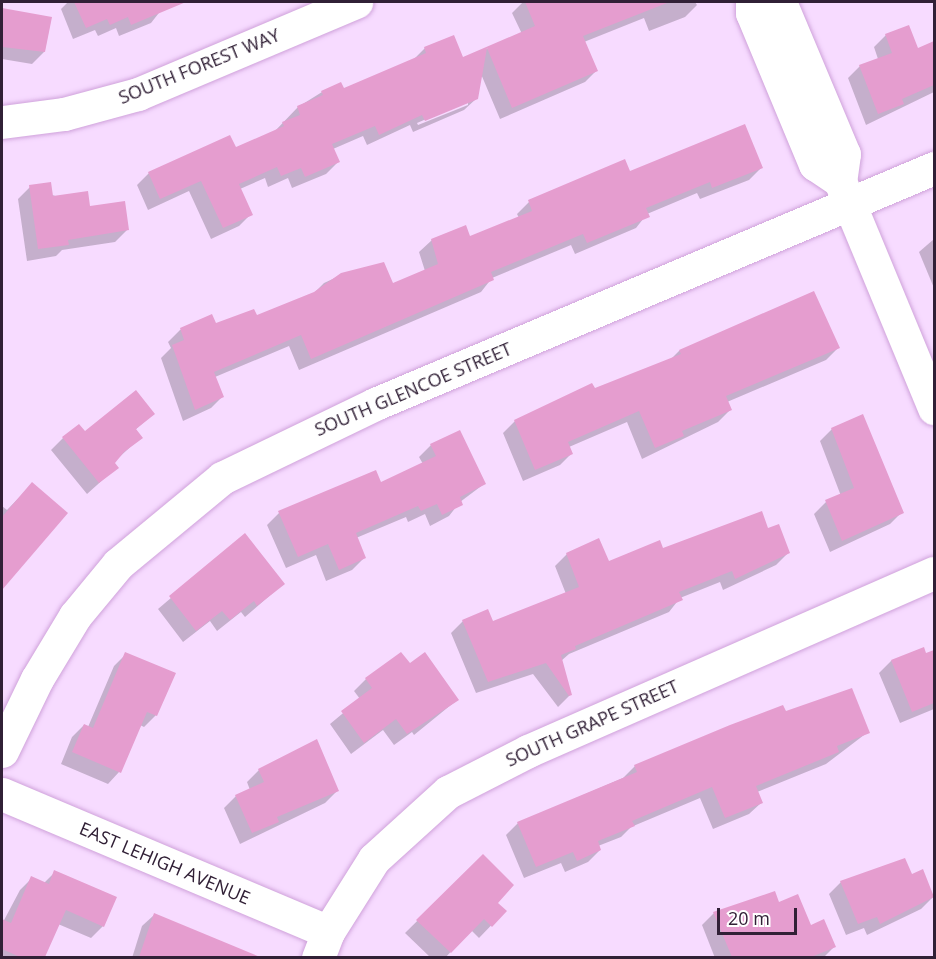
<!DOCTYPE html>
<style>
body{margin:0}
#map{position:relative;width:936px;height:959px;overflow:hidden;background:#f7dbff;font-family:"Open Sans",sans-serif}
div>[style]{position:absolute}
[style*='--x']{left:calc(var(--x)*1px);top:calc(var(--y)*1px);width:calc(var(--w)*1px);rotate:calc(var(--a)*1deg)}
.shadow>*{inset:0;background:#0003}
.building>*{inset:0;background:#e59dcf}
.roads{filter:drop-shadow(0 0 2px #cfa2db) drop-shadow(0 0 2px #cfa2db)}
.minor>*{height:33px;margin:-16.5px;padding:0 16.5px;transform-origin:16.5px;border-radius:16.5px;background:#fff}
span{translate:-50% -50%;white-space:nowrap;text-align:center;line-height:1.15;-webkit-text-stroke:4.5px #fff;paint-order:stroke}
.street-label{font-size:18px;color:#312036}
.frame{position:absolute;inset:0;border:3px solid #312036;pointer-events:none}
.scale{position:absolute;left:717px;top:908px;width:80px;height:27px;box-sizing:border-box;border:3px solid #312036;border-top:0;padding-left:8px;font-size:18px;line-height:21px;white-space:nowrap;color:#312036;-webkit-text-stroke:4px #fff;paint-order:stroke}
</style>
<div id="map">
<div class="shadow">
<div style="clip-path:polygon(68px 2px,180px 2px,162px 9px,151px 23px,119px 36px,116px 28px,98px 36px,95px 30px,73px 39px,61px 9px)"></div>
<div style="clip-path:polygon(evenodd,523px 2px,695px 2px,697px 5px,685px 17px,649px 31px,644px 18px,584px 42px,597px 70px,585px 82px,500px 119px,481px 74px,477px 98px,464px 110px,413px 132px,410px 125px,367px 145px,363px 136px,333px 149px,338px 162px,326px 174px,292px 188px,288px 178px,268px 187px,265px 178px,240px 189px,251px 214px,239px 226px,211px 239px,189px 191px,148px 210px,137px 185px,149px 173px,235px 149px,274px 132px,298px 107px,322px 92px,343px 90px,413px 60px,425px 48px,463px 59px,522px 34px,512px 13px,523px 2px,468px 101px,468px 105px,418px 125px,417px 123px,468px 101px)"></div>
<div style="clip-path:polygon(2px 10px,50px 19px,44px 52px,32px 64px,2px 59px)"></div>
<div style="clip-path:polygon(886px 35px,917px 49px,934px 43px,934px 92px,866px 125px,848px 78px,860px 66px,878px 59px,874px 47px)"></div>
<div style="clip-path:polygon(761px 168px,749px 180px,700px 199px,697px 193px,647px 214px,636px 228px,575px 254px,571px 245px,492px 278px,481px 292px,299px 370px,289px 346px,215px 377px,223px 396px,211px 408px,183px 421px,161px 358px,171px 348px,168px 342px,180px 330px,211px 316px,215px 325px,256px 317px,314px 293px,324px 283px,348px 272px,392px 285px,425px 271px,419px 252px,432px 240px,470px 238px,519px 218px,517px 214px,529px 202px,630px 173px)"></div>
<div style="clip-path:polygon(30px 187px,89px 208px,127px 230px,115px 242px,62px 250px,56px 256px,27px 261px,18px 199px)"></div>
<div style="clip-path:polygon(934px 239px,934px 288px,919px 252px)"></div>
<div style="clip-path:polygon(813px 293px,838px 348px,826px 360px,727px 402px,730px 410px,718px 422px,642px 459px,627px 422px,569px 447px,572px 453px,560px 465px,523px 481px,503px 433px,515px 421px,671px 359px,679px 351px)"></div>
<div style="clip-path:polygon(153px 414px,135px 430px,141px 437px,113px 463px,117px 467px,87px 494px,51px 450px,63px 438px)"></div>
<div style="clip-path:polygon(832px 429px,902px 512px,890px 524px,830px 552px,814px 514px,826px 502px,841px 496px,820px 441px)"></div>
<div style="clip-path:polygon(431px 445px,484px 484px,460px 502px,449px 516px,430px 526px,425px 514px,408px 522px,406px 517px,356px 538px,364px 558px,352px 570px,326px 581px,316px 555px,286px 568px,267px 525px,279px 513px,375px 472px,380px 484px,423px 464px,419px 457px)"></div>
<div style="clip-path:polygon(32px 484px,66px 513px,2px 587px,2px 506px,7px 510px)"></div>
<div style="clip-path:polygon(767px 530px,788px 553px,776px 565px,723px 590px,720px 582px,680px 598px,669px 612px,569px 654px,561px 661px,570px 695px,558px 707px,533px 674px,476px 693px,451px 633px,463px 621px,493px 623px,566px 594px,555px 566px,567px 554px,608px 563px)"></div>
<div style="clip-path:polygon(245px 535px,283px 584px,245px 617px,241px 612px,217px 631px,210px 621px,183px 642px,158px 609px)"></div>
<div style="clip-path:polygon(923px 649px,926px 655px,934px 651px,934px 709px,900px 723px,879px 673px,891px 661px)"></div>
<div style="clip-path:polygon(126px 654px,156px 715px,144px 727px,140px 725px,119px 772px,108px 784px,61px 764px,72px 737px,84px 725px,88px 727px,114px 666px)"></div>
<div style="clip-path:polygon(366px 679px,457px 700px,414px 735px,412px 732px,394px 745px,383px 730px,351px 754px,330px 724px,360px 699px,354px 691px)"></div>
<div style="clip-path:polygon(785px 712px,868px 732px,826px 764px,757px 792px,761px 803px,749px 814px,713px 829px,700px 798px,631px 827px,621px 837px,598px 846px,600px 850px,588px 862px,565px 872px,561px 863px,524px 878px,506px 835px,518px 823px,623px 778px,635px 766px)"></div>
<div style="clip-path:polygon(259px 770px,337px 791px,325px 803px,240px 844px,224px 808px,236px 796px,250px 790px,247px 782px)"></div>
<div style="clip-path:polygon(483px 856px,496px 903px,505px 911px,479px 938px,471px 930px,445px 958px,431px 958px,405px 933px)"></div>
<div style="clip-path:polygon(55px 872px,103px 926px,91px 938px,58px 924px,43px 958px,2px 958px,2px 924px,20px 890px,32px 878px,44px 883px)"></div>
<div style="clip-path:polygon(911px 876px,933px 897px,921px 909px,867px 935px,864px 928px,846px 935px,829px 894px,841px 882px)"></div>
<div style="clip-path:polygon(779px 904px,834px 947px,823px 958px,715px 958px,702px 925px,714px 913px)"></div>
<div style="clip-path:polygon(154px 915px,237px 949px,233px 958px,132px 958px,142px 926px)"></div>
</div>
<div class="building">
<div style="clip-path:polygon(74px 2px,186px 2px,131px 25px,128px 17px,110px 25px,107px 19px,86px 28px)"></div>
<div style="clip-path:polygon(525px 2px,667px 3px,583px 36px,598px 71px,512px 108px,487px 48px,478px 99px,425px 121px,422px 115px,379px 135px,375px 126px,332px 144px,340px 162px,305px 177px,301px 168px,281px 176px,277px 167px,239px 184px,253px 215px,223px 228px,201px 181px,160px 199px,148px 172px,230px 135px,236px 147px,284px 126px,282px 122px,300px 115px,297px 106px,323px 95px,321px 91px,341px 82px,344px 88px,426px 53px,424px 47px,454px 35px,463px 57px,535px 26px)"></div>
<div style="clip-path:polygon(2px 8px,52px 17px,45px 52px,2px 47px)"></div>
<div style="clip-path:polygon(909px 25px,918px 48px,934px 41px,934px 85px,902px 99px,904px 104px,878px 114px,859px 65px,892px 53px,885px 34px)"></div>
<div style="clip-path:polygon(745px 124px,763px 168px,712px 188px,710px 182px,646px 208px,650px 217px,587px 243px,583px 234px,491px 272px,494px 280px,311px 359px,301px 335px,214px 372px,224px 397px,195px 410px,172px 345px,184px 340px,180px 328px,212px 314px,216px 323px,254px 309px,257px 315px,314px 292px,341px 273px,384px 262px,393px 283px,438px 264px,431px 239px,466px 225px,470px 236px,532px 211px,528px 200px,625px 159px,630px 171px)"></div>
<div style="clip-path:polygon(51px 182px,53px 196px,88px 191px,90px 206px,125px 201px,129px 230px,68px 240px,69px 245px,38px 249px,29px 185px)"></div>
<div style="clip-path:polygon(814px 291px,840px 348px,726px 396px,732px 410px,682px 431px,684px 436px,655px 448px,639px 411px,568px 442px,573px 454px,535px 470px,514px 420px,592px 383px,595px 388px,681px 354px,679px 350px)"></div>
<div style="clip-path:polygon(136px 390px,155px 414px,136px 429px,143px 438px,124px 452px,115px 463px,119px 468px,99px 483px,62px 437px,79px 424px,85px 431px)"></div>
<div style="clip-path:polygon(863px 414px,904px 513px,842px 541px,825px 500px,854px 488px,831px 428px)"></div>
<div style="clip-path:polygon(460px 430px,486px 484px,460px 497px,463px 505px,442px 515px,437px 504px,421px 511px,418px 506px,356px 533px,366px 558px,339px 570px,328px 544px,298px 557px,278px 511px,376px 470px,381px 482px,436px 456px,430px 444px)"></div>
<div style="clip-path:polygon(32px 482px,68px 513px,2px 590px,2px 517px)"></div>
<div style="clip-path:polygon(762px 511px,768px 528px,779px 524px,790px 553px,735px 579px,732px 571px,679px 592px,683px 600px,575px 646px,576px 649px,561px 655px,572px 695px,569px 696px,546px 663px,488px 682px,462px 620px,488px 609px,493px 621px,579px 587px,566px 553px,599px 538px,609px 561px,660px 540px,663px 548px)"></div>
<div style="clip-path:polygon(245px 533px,285px 584px,257px 606px,254px 601px,230px 620px,222px 611px,196px 631px,169px 596px)"></div>
<div style="clip-path:polygon(924px 647px,926px 653px,934px 650px,934px 703px,912px 712px,891px 660px)"></div>
<div style="clip-path:polygon(125px 652px,176px 673px,157px 716px,147px 712px,121px 773px,72px 752px,84px 724px,93px 728px)"></div>
<div style="clip-path:polygon(401px 652px,410px 663px,425px 652px,459px 700px,407px 734px,396px 719px,364px 743px,341px 711px,372px 688px,365px 678px)"></div>
<div style="clip-path:polygon(852px 688px,870px 733px,837px 746px,839px 752px,756px 786px,763px 803px,725px 818px,712px 787px,632px 821px,635px 826px,598px 841px,601px 850px,577px 861px,573px 852px,536px 867px,517px 822px,637px 772px,634px 765px,730px 725px,783px 705px,786px 711px)"></div>
<div style="clip-path:polygon(317px 739px,339px 791px,277px 817px,279px 822px,252px 833px,235px 795px,264px 782px,258px 769px)"></div>
<div style="clip-path:polygon(483px 854px,514px 885px,498px 903px,507px 911px,492px 927px,484px 919px,451px 953px,416px 920px)"></div>
<div style="clip-path:polygon(905px 858px,912px 874px,923px 869px,934px 897px,880px 924px,877px 917px,858px 924px,840px 881px)"></div>
<div style="clip-path:polygon(54px 870px,117px 897px,104px 927px,66px 910px,45px 957px,20px 957px,2px 949px,2px 919px,11px 923px,31px 876px,49px 884px)"></div>
<div style="clip-path:polygon(775px 891px,779px 902px,798px 894px,811px 925px,824px 919px,836px 947px,811px 957px,732px 957px,713px 912px)"></div>
<div style="clip-path:polygon(154px 913px,260px 957px,139px 957px)"></div>
</div>
<div class="roads">
<div class="minor">
<div style="--x:752;--y:2;--w:11;--a:90"></div>
<div style="--x:752;--y:13;--w:164;--a:67.4"></div>
<div style="--x:815;--y:164;--w:30;--a:34"></div>
<div style="--x:780;--y:2;--w:165;--a:67.2"></div>
<div style="--x:844;--y:154;--w:27;--a:98"></div>
<div style="--x:840;--y:181;--w:246;--a:67.5"></div>
<div style="--x:2;--y:122;--w:63;--a:-7.4"></div>
<div style="--x:64;--y:114;--w:77;--a:-15.1"></div>
<div style="--x:138;--y:94;--w:237;--a:-22.9"></div>
<div style="--x:2;--y:751;--w:80;--a:-64.1"></div>
<div style="--x:37;--y:679;--w:74;--a:-58.9"></div>
<div style="--x:75;--y:616;--w:67;--a:-50.4"></div>
<div style="--x:118;--y:564;--w:135;--a:-39.6"></div>
<div style="--x:222;--y:478;--w:170;--a:-25.8"></div>
<div style="--x:375;--y:404;--w:607;--a:-22.89"></div>
<div style="--x:2;--y:794;--w:354;--a:22.9"></div>
<div style="--x:318;--y:958;--w:28;--a:-69"></div>
<div style="--x:328;--y:932;--w:86;--a:-57.8"></div>
<div style="--x:374;--y:859;--w:100;--a:-42.2"></div>
<div style="--x:448;--y:792;--w:90;--a:-27.1"></div>
<div style="--x:528;--y:751;--w:443;--a:-23.7"></div>
</div>
</div>
<div class="street-label">
<span style="left:199px;top:66px;rotate:-22deg">SOUTH FOREST WAY</span>
<span style="left:413px;top:389px;rotate:-23deg">SOUTH GLENCOE STREET</span>
<span style="left:592px;top:723px;rotate:-24deg">SOUTH GRAPE STREET</span>
<span style="left:165px;top:863px;rotate:23deg">EAST LEHIGH AVENUE</span>
</div>
<div class="frame"></div>
<div class="scale">20 m</div>
</div>
